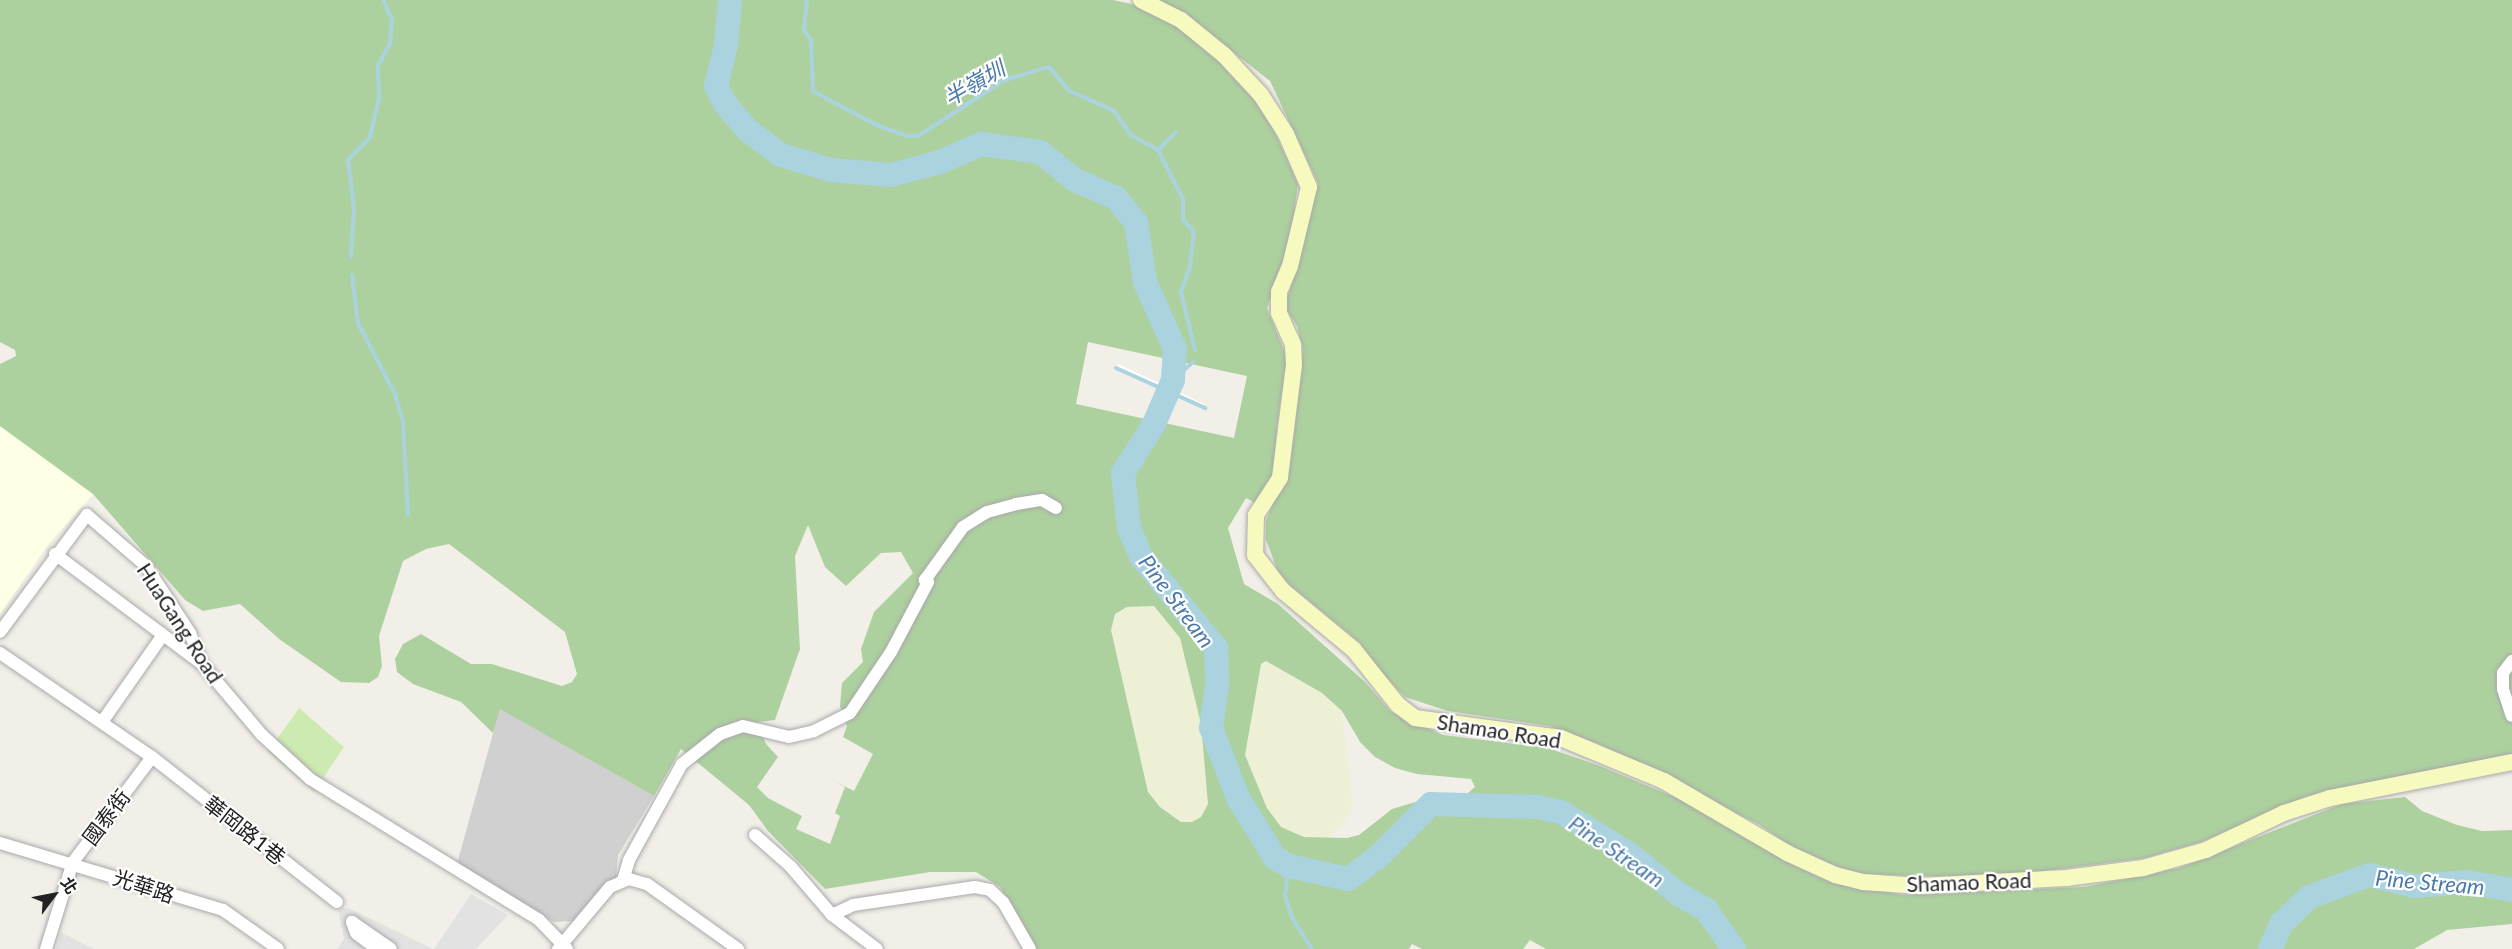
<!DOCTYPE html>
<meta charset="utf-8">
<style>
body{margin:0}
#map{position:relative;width:2512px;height:949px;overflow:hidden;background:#f2efe9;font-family:Lato,"Noto Sans TC",sans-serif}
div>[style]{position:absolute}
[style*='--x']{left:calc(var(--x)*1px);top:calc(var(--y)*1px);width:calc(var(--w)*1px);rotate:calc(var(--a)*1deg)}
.education>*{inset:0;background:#ffffe5}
.religious>*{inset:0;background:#d0d0d0}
.farmland>*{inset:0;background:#eef0d5}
.grass>*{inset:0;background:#cdebb0}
.forest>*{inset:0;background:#add19e}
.parking>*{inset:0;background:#e2e2e2}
.pier>*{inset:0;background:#fff;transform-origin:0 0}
.stream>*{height:4px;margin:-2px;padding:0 2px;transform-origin:2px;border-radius:2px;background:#aad3df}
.river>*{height:24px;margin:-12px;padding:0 12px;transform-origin:12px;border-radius:12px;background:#aad3df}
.roads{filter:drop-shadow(0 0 2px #a9a9a9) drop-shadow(0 0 2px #a9a9a9)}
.street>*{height:12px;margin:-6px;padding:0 6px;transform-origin:6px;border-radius:6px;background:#fff}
.secondary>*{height:16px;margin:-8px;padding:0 8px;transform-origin:8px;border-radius:8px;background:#f7fabf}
span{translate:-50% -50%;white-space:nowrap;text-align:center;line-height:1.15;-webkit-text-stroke:4.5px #fff;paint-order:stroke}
.street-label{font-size:21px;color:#222}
.water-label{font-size:22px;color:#4a7aab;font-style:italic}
.north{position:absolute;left:24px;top:865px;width:60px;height:60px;-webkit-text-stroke:4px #fff;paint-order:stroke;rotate:58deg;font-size:16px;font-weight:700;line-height:24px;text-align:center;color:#222}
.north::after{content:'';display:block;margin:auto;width:21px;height:27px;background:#222;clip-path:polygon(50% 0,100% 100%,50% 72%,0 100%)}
</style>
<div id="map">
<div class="education">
<div style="clip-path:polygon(0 426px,93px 494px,48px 545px,0 614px)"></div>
</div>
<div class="religious">
<div style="clip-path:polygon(500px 708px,654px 796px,618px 855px,616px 878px,605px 884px,574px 921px,554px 922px,457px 864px)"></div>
</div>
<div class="farmland">
<div style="clip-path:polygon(1154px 606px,1180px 638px,1201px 724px,1208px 804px,1201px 817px,1192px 822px,1181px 822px,1160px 807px,1148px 792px,1111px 630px,1115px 614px,1127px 607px)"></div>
<div style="clip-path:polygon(1265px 661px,1322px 693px,1342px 711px,1353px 804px,1344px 822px,1327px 839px,1304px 837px,1281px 827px,1267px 808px,1245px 755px,1260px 664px)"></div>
</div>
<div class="grass">
<div style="clip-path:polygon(299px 708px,344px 747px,314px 792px,268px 752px)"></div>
</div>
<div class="forest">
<div style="clip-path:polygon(evenodd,0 0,1113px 0,1141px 6px,1169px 19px,1219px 62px,1266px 112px,1298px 184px,1290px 242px,1267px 308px,1287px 358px,1277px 426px,1274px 478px,1257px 504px,1246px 498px,1228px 528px,1244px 584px,1278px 604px,1365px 682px,1391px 712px,1443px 735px,1548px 748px,1600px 766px,1703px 809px,1862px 887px,1902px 895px,2084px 887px,2179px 868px,2342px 804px,2405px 797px,2422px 811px,2457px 825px,2482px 831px,2512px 830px,2512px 924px,2447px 930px,2414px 949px,1546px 949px,1530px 940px,1523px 949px,1422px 949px,1412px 944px,1409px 949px,1034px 949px,1000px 887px,976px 872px,930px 872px,825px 889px,768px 831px,749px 805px,681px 749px,654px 796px,500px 709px,493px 733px,461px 702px,413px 684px,397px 672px,395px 659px,403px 644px,421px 634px,471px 664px,492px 664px,562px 686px,572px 682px,577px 674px,565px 632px,449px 544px,426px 549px,403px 561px,379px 636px,382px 666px,378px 677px,369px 683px,341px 682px,279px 639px,240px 604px,203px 611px,185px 600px,93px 494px,0 426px,0 364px,16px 356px,15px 350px,0 342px,0 0,1088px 342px,1247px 376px,1234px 438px,1076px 404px,1088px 342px,0 0,808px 525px,825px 567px,846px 586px,881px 553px,901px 552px,913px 573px,874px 612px,861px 649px,863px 662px,842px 683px,840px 706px,847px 726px,843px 737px,873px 754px,854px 791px,832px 780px,845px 787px,835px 813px,840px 816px,830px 844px,796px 829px,802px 816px,768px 798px,757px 787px,778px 757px,766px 744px,757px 722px,775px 720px,800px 649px,795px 556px,808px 525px,0 0,1154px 606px,1180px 638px,1201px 724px,1208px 804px,1201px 817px,1192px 822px,1181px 822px,1160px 807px,1148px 792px,1111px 630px,1115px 614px,1127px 607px,1154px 606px,0 0,1266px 661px,1322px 693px,1342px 711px,1360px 742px,1375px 757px,1395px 768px,1417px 774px,1471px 779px,1475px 787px,1463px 797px,1432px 797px,1392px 809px,1359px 835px,1347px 838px,1304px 837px,1281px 827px,1267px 808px,1245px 755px,1261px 664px,1266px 661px)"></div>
<div style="clip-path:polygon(1154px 0,2512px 0,2512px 757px,2307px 796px,2201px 842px,2145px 858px,1990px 878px,1862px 874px,1805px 856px,1760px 825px,1596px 743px,1549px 726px,1448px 711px,1405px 697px,1381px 672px,1360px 643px,1280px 577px,1266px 540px,1266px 521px,1283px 478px,1301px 365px,1303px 349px,1297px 326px,1285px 307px,1318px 183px,1270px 81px,1192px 20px)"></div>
</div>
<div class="parking">
<div style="clip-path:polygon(471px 894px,508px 915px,476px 949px,434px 949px)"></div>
<div style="clip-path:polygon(348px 908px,433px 949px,370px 949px,364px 945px,361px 949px,337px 949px,344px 939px,338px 909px)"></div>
<div style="clip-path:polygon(61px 932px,94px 949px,56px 949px)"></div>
</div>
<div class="pier">
<div style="left:1118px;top:364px;width:96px;height:5px;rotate:25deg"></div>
</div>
<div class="stream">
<div style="--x:807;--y:0;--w:30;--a:96"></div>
<div style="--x:804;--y:30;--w:12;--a:55"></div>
<div style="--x:811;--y:40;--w:51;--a:87.8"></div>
<div style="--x:813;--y:91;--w:69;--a:28.4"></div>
<div style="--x:874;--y:124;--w:35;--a:20"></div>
<div style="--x:907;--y:136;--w:11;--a:0"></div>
<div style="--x:918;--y:136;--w:103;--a:-32.8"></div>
<div style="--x:1005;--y:80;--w:46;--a:-16.5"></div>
<div style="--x:1049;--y:67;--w:30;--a:50"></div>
<div style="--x:1068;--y:90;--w:51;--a:24.5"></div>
<div style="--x:1114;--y:111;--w:29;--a:55"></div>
<div style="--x:1131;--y:135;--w:31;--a:29"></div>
<div style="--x:1158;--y:150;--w:55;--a:63"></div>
<div style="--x:1183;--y:199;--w:21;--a:90"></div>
<div style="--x:1183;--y:220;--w:16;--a:47"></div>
<div style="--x:1194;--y:232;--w:35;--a:97"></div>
<div style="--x:1190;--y:267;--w:27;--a:110"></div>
<div style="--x:1181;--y:292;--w:60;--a:76.4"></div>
<div style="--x:1158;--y:150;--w:25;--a:-45"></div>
<div style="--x:351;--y:257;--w:49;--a:-86.5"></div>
<div style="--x:354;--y:208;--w:48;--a:-97.1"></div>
<div style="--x:348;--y:160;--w:32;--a:-46"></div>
<div style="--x:370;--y:137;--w:39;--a:-77"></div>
<div style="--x:379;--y:99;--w:33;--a:-92"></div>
<div style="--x:378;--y:66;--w:26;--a:-62"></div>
<div style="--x:390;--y:43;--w:24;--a:-85"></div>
<div style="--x:392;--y:19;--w:21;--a:-115"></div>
<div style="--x:352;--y:275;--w:48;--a:82.9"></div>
<div style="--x:358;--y:323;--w:80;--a:62.5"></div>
<div style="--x:395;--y:394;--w:29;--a:74"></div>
<div style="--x:403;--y:422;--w:93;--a:86.9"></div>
<div style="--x:1116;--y:368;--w:98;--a:24.2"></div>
<div style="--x:1173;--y:380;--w:28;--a:-42"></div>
<div style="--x:1289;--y:866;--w:30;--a:98"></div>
<div style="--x:1285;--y:896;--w:23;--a:72"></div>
<div style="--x:1292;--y:918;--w:37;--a:57"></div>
</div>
<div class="river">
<div style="--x:730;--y:0;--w:45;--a:95.1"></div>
<div style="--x:726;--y:45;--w:42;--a:103.7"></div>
<div style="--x:716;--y:86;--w:21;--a:62"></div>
<div style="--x:726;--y:105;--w:35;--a:49"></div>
<div style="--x:749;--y:131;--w:40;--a:37"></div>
<div style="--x:781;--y:155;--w:52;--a:16.7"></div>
<div style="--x:831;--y:170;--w:60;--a:4.8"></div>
<div style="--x:891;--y:175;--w:51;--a:-14.9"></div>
<div style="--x:940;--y:162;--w:45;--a:-23.7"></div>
<div style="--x:981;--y:144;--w:60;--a:7.7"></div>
<div style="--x:1040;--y:152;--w:45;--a:38.7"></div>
<div style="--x:1075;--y:180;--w:45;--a:23.7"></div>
<div style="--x:1116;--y:198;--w:32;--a:51"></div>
<div style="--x:1136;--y:223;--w:60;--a:81.3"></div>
<div style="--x:1145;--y:282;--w:73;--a:65.9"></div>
<div style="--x:1175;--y:349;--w:31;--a:94"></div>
<div style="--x:1173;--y:380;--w:48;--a:113.4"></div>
<div style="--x:1154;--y:424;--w:58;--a:122.3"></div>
<div style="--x:1123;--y:473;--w:55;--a:83.8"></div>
<div style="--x:1129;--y:528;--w:33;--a:67"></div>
<div style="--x:1142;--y:558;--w:117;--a:50.6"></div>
<div style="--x:1216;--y:648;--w:37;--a:88"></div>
<div style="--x:1217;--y:685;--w:43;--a:97.9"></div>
<div style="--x:1211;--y:728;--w:75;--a:68.9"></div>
<div style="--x:1238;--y:798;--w:70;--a:58.3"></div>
<div style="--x:1275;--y:858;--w:16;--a:30"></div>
<div style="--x:1289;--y:866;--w:60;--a:12.4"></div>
<div style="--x:1348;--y:879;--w:34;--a:-36"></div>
<div style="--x:1376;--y:859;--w:78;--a:-45"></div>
<div style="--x:1431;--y:804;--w:106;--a:1.6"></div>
<div style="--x:1537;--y:807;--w:25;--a:12"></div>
<div style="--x:1561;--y:812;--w:82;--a:31.6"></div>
<div style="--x:1631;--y:855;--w:60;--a:39.6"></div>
<div style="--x:1677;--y:893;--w:34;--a:30"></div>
<div style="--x:1706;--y:910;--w:48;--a:54.3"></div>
<div style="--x:2270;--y:949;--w:27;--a:-66"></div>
<div style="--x:2281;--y:924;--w:39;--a:-44"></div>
<div style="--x:2309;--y:897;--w:64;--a:-20.1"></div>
<div style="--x:2369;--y:875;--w:46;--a:13.7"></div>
<div style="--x:2414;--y:886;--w:54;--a:-4.2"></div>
<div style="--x:2468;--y:882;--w:45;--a:10.3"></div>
</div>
<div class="roads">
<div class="street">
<div style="--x:55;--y:554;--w:184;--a:36.8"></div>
<div style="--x:0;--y:632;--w:146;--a:-53.4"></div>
<div style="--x:87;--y:515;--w:78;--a:40.8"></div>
<div style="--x:146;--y:566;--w:80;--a:56.7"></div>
<div style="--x:190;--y:633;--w:33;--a:69"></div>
<div style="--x:202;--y:664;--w:93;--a:49.8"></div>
<div style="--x:262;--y:735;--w:65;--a:42.5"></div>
<div style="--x:310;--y:779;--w:269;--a:31.6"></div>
<div style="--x:539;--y:920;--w:40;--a:46"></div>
<div style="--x:0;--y:653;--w:184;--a:34.4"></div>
<div style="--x:152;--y:757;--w:235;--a:38.1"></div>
<div style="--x:2512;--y:661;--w:15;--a:127"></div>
<div style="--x:2503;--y:673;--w:16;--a:90"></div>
<div style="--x:2503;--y:689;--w:28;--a:72"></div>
<div style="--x:102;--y:722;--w:106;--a:-55"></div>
<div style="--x:755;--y:835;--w:48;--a:41.6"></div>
<div style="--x:791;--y:867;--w:63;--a:49.5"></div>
<div style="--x:832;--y:915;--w:56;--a:37.1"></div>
<div style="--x:0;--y:843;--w:233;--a:16.7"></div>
<div style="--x:223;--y:910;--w:67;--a:35.3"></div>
<div style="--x:623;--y:880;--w:21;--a:-73"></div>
<div style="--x:629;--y:860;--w:110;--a:-61.1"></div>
<div style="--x:682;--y:764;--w:48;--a:-38.3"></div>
<div style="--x:720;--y:734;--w:24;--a:-19"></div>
<div style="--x:743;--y:726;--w:47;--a:13.4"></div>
<div style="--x:789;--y:737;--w:26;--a:-13"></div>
<div style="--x:814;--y:731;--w:40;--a:-26.6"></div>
<div style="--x:850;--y:713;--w:73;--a:-56.1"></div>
<div style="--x:891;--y:652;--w:79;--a:-62.1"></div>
<div style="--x:928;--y:582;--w:4;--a:-146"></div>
<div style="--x:925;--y:580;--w:65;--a:-54.4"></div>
<div style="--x:963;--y:527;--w:28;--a:-32"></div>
<div style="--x:987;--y:512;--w:30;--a:-15"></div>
<div style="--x:1016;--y:504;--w:26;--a:-9"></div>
<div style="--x:1042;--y:500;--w:16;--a:30"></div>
<div style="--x:832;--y:915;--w:23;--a:-25"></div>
<div style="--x:853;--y:905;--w:123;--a:-8.4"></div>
<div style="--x:975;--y:887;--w:15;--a:11"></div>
<div style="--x:990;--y:890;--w:18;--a:43"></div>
<div style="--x:1003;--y:902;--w:54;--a:60.1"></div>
<div style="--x:46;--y:949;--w:91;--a:-72.8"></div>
<div style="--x:73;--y:862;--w:131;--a:-53"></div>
<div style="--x:377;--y:949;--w:26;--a:-143"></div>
<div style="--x:356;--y:933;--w:12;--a:-110"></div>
<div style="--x:352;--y:922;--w:47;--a:34.7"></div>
<div style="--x:558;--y:949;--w:81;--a:-50"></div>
<div style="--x:610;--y:887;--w:21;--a:-23"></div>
<div style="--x:629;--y:879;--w:19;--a:16"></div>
<div style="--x:647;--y:884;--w:112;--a:35.5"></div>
</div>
<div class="secondary">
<div style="--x:1141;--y:0;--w:45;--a:26.6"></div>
<div style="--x:1181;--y:20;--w:55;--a:39.1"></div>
<div style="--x:1224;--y:55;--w:54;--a:47.2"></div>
<div style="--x:1261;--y:95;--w:46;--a:57.3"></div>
<div style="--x:1286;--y:134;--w:58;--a:66.5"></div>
<div style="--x:1309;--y:187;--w:81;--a:103.5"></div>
<div style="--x:1290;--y:266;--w:28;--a:113"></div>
<div style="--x:1279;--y:292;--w:21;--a:90"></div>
<div style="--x:1279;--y:313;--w:35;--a:66"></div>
<div style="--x:1293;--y:345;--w:20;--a:87"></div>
<div style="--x:1294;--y:365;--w:114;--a:97.1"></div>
<div style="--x:1280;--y:478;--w:44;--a:123"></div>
<div style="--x:1256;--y:515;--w:40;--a:91.4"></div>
<div style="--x:1255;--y:555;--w:46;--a:52.1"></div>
<div style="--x:1283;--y:591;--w:92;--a:39.7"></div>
<div style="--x:1354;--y:650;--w:70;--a:51.3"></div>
<div style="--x:1398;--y:705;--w:21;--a:37"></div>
<div style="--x:1415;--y:718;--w:147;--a:7.8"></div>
<div style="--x:1561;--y:738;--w:112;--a:22.7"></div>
<div style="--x:1664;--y:781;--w:143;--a:30.3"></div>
<div style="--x:1787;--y:853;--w:53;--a:24.6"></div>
<div style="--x:1835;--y:875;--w:29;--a:14"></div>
<div style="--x:1863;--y:882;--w:57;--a:4"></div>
<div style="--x:1920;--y:886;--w:146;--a:-3.1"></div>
<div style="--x:2066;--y:878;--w:78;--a:-7.4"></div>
<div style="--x:2143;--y:868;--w:66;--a:-15.9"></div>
<div style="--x:2206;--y:850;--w:86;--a:-25.4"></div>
<div style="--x:2284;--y:813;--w:48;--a:-18.1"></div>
<div style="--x:2330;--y:798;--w:186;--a:-11.2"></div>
</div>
</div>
<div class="street-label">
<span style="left:180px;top:623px;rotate:57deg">HuaGang Road</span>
<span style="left:1499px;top:731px;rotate:9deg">Shamao Road</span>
<span style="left:106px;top:817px;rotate:-53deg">國泰街</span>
<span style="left:245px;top:830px;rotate:38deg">華岡路1巷</span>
<span style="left:1969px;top:882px;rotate:-2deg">Shamao Road</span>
<span style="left:144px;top:886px;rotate:18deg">光華路</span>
</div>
<div class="water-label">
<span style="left:974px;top:83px;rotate:-30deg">半嶺圳</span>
<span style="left:1177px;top:601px;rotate:53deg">Pine Stream</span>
<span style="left:1617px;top:851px;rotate:34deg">Pine Stream</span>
<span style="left:2430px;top:882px;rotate:5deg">Pine Stream</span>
</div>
<div class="north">北</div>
</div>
